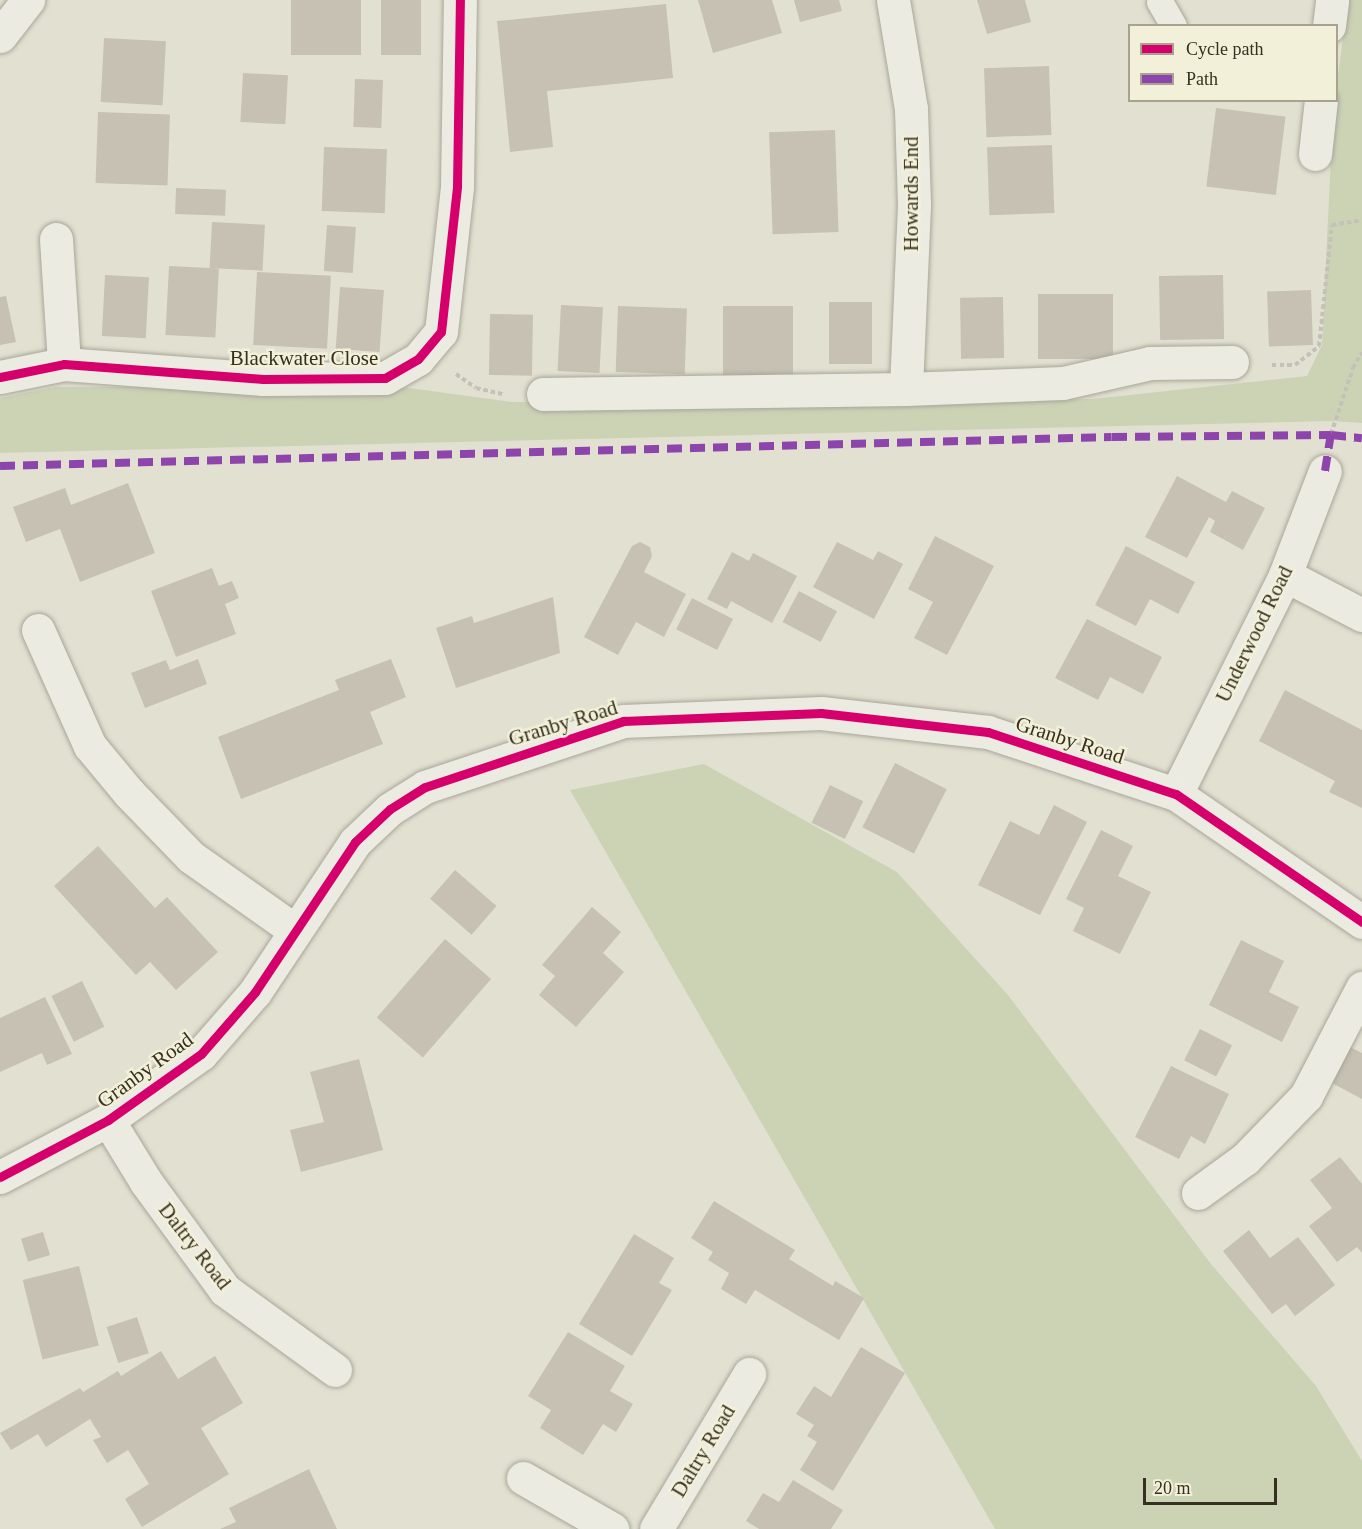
<!DOCTYPE html>
<style>
body{margin:0}
#map{position:relative;width:1362px;height:1529px;overflow:hidden;background:#e2e1d1;font-family:"Times New Roman",serif}
div>[style]{position:absolute}
[style*='--x']{left:calc(var(--x)*1px);top:calc(var(--y)*1px);width:calc(var(--w)*1px);rotate:calc(var(--a)*1deg)}
.green>*{inset:0;background:#ccd3b5}
.building>*{inset:0;background:#c6c1b2;transform-origin:0 0}
.path>*{height:4px;margin-top:-2px;transform-origin:0;background:repeating-linear-gradient(90deg,#c4c2b8 0 4.5px,transparent 0 7.5px)}
.roads{filter:drop-shadow(0 0 2px #a8a699) drop-shadow(0 0 2px #a8a699)}
.lane>*{height:26px;margin:-13px;padding:0 13px;transform-origin:13px;border-radius:13px;background:#ecebe1}
.street>*{height:33px;margin:-16.5px;padding:0 16.5px;transform-origin:16.5px;border-radius:16.5px;background:#ecebe1}
.quiet>*{height:8px;margin-top:-4px;transform-origin:0;background:repeating-linear-gradient(90deg,#8e44ad 0 15px,transparent 0 23px)}
.cycleway>*{height:9px;margin:-4.5px;padding:0 4.5px;transform-origin:4.5px;border-radius:4.5px;background:#d6006c}
span{translate:-50% -50%;white-space:nowrap;text-align:center;line-height:1.15;-webkit-text-stroke:5px #f2f0d8;paint-order:stroke}
.street-label{font-size:21px;color:#373021}
.legend{position:absolute;left:1128px;top:24px;width:210px;height:78px;box-sizing:border-box;background:#f2f0d8;border:2px solid #a7a38f;margin:0;padding:8px 10px;list-style:none;font-size:18px;color:#373021}
.legend li{display:flex;align-items:center;gap:12px;height:30px}
.legend b{width:30px;border:2px solid #a7a38f}
.scale{position:absolute;left:1143px;top:1478px;width:134px;height:27px;box-sizing:border-box;border:3px solid #373021;border-top:0;padding-left:8px;font-size:18px;line-height:21px;white-space:nowrap;color:#373021;-webkit-text-stroke:4px #f2f0d8;paint-order:stroke}
</style>
<div id="map">
<div class="green">
<div style="clip-path:polygon(1348px 0,1362px 0,1362px 423px,1331px 421px,0 453px,0 398px,55px 387px,402px 387px,512px 402px,907px 401px,1092px 399px,1307px 376px,1322px 345px,1333px 113px)"></div>
<div style="clip-path:polygon(704px 764px,897px 872px,1008px 995px,1211px 1264px,1316px 1386px,1362px 1461px,1362px 1529px,995px 1529px,570px 790px)"></div>
</div>
<div class="building">
<div style="left:291px;top:0;width:70px;height:55px"></div>
<div style="left:381px;top:0;width:40px;height:55px"></div>
<div style="clip-path:polygon(698px 0,772px 0,782px 33px,713px 53px)"></div>
<div style="clip-path:polygon(794px 0,839px 0,842px 11px,800px 22px)"></div>
<div style="clip-path:polygon(977px 0,1025px 0,1031px 22px,987px 34px)"></div>
<div style="clip-path:polygon(666px 4px,673px 78px,547px 91px,553px 147px,510px 152px,497px 21px)"></div>
<div style="left:104px;top:38px;width:62px;height:64px;rotate:3deg"></div>
<div style="left:1049px;top:66px;width:69px;height:65px;rotate:88deg"></div>
<div style="left:243px;top:73px;width:45px;height:49px;rotate:3deg"></div>
<div style="left:355px;top:79px;width:28px;height:48px;rotate:2deg"></div>
<div style="left:1216px;top:108px;width:70px;height:79px;rotate:7deg"></div>
<div style="left:98px;top:112px;width:72px;height:71px;rotate:2deg"></div>
<div style="left:835px;top:130px;width:102px;height:66px;rotate:88deg"></div>
<div style="left:1052px;top:145px;width:68px;height:65px;rotate:88deg"></div>
<div style="left:324px;top:147px;width:63px;height:64px;rotate:2deg"></div>
<div style="left:176px;top:188px;width:50px;height:26px;rotate:2deg"></div>
<div style="left:212px;top:222px;width:53px;height:46px;rotate:3deg"></div>
<div style="left:327px;top:225px;width:29px;height:46px;rotate:4deg"></div>
<div style="left:169px;top:266px;width:50px;height:69px;rotate:3deg"></div>
<div style="left:257px;top:272px;width:74px;height:73px;rotate:3deg"></div>
<div style="left:105px;top:275px;width:44px;height:61px;rotate:3deg"></div>
<div style="left:1223px;top:275px;width:64px;height:64px;rotate:89deg"></div>
<div style="left:340px;top:287px;width:44px;height:62px;rotate:4deg"></div>
<div style="left:1311px;top:290px;width:55px;height:44px;rotate:88deg"></div>
<div style="left:1038px;top:294px;width:75px;height:65px"></div>
<div style="clip-path:polygon(6px 296px,16px 342px,0 345px,0 297px)"></div>
<div style="left:1003px;top:297px;width:61px;height:43px;rotate:89deg"></div>
<div style="left:829px;top:302px;width:43px;height:62px"></div>
<div style="left:561px;top:305px;width:42px;height:66px;rotate:3deg"></div>
<div style="left:618px;top:306px;width:69px;height:66px;rotate:2deg"></div>
<div style="left:793px;top:306px;width:72px;height:70px;rotate:90deg"></div>
<div style="left:490px;top:314px;width:43px;height:61px;rotate:1deg"></div>
<div style="clip-path:polygon(1177px 476px,1226px 502px,1232px 491px,1265px 508px,1243px 550px,1210px 532px,1215px 521px,1209px 517px,1187px 558px,1145px 537px)"></div>
<div style="clip-path:polygon(128px 483px,155px 553px,80px 582px,60px 529px,26px 542px,13px 507px,65px 488px,71px 505px)"></div>
<div style="clip-path:polygon(935px 536px,994px 566px,947px 655px,914px 638px,933px 602px,908px 589px)"></div>
<div style="clip-path:polygon(640px 542px,650px 547px,652px 556px,644px 572px,686px 594px,664px 637px,636px 622px,618px 655px,584px 637px,632px 546px)"></div>
<div style="clip-path:polygon(837px 542px,873px 560px,878px 551px,903px 564px,874px 619px,813px 587px)"></div>
<div style="clip-path:polygon(1126px 546px,1195px 582px,1178px 614px,1150px 599px,1136px 626px,1095px 605px)"></div>
<div style="clip-path:polygon(732px 552px,749px 561px,753px 553px,797px 576px,772px 623px,731px 601px,727px 609px,707px 599px)"></div>
<div style="clip-path:polygon(212px 568px,219px 586px,232px 581px,239px 598px,225px 604px,236px 634px,176px 657px,151px 591px)"></div>
<div style="left:799px;top:591px;width:43px;height:35px;rotate:28deg"></div>
<div style="clip-path:polygon(553px 597px,560px 653px,456px 688px,436px 628px,472px 616px,474px 623px)"></div>
<div style="left:692px;top:598px;width:46px;height:35px;rotate:27deg"></div>
<div style="clip-path:polygon(1087px 619px,1162px 657px,1143px 694px,1110px 677px,1098px 700px,1055px 678px)"></div>
<div style="clip-path:polygon(198px 659px,207px 684px,145px 708px,131px 673px,166px 660px,170px 670px)"></div>
<div style="clip-path:polygon(391px 659px,406px 697px,370px 712px,383px 744px,241px 799px,218px 737px,339px 690px,335px 680px)"></div>
<div style="clip-path:polygon(1285px 690px,1362px 730px,1362px 808px,1329px 792px,1335px 781px,1259px 741px)"></div>
<div style="left:895px;top:763px;width:58px;height:72px;rotate:27deg"></div>
<div style="left:830px;top:785px;width:37px;height:42px;rotate:26deg"></div>
<div style="clip-path:polygon(1054px 805px,1087px 822px,1040px 915px,978px 885px,1010px 821px,1039px 835px)"></div>
<div style="clip-path:polygon(1101px 830px,1133px 846px,1118px 876px,1151px 892px,1120px 954px,1073px 931px,1084px 908px,1066px 899px)"></div>
<div style="clip-path:polygon(98px 846px,155px 908px,167px 897px,218px 952px,176px 990px,150px 962px,136px 975px,54px 886px)"></div>
<div style="left:455px;top:870px;width:55px;height:38px;rotate:41deg"></div>
<div style="clip-path:polygon(592px 907px,621px 932px,603px 953px,624px 972px,576px 1027px,539px 995px,555px 976px,542px 965px)"></div>
<div style="left:445px;top:939px;width:61px;height:104px;rotate:41deg"></div>
<div style="clip-path:polygon(1241px 940px,1284px 961px,1269px 992px,1299px 1007px,1282px 1042px,1209px 1005px)"></div>
<div style="left:82px;top:981px;width:51px;height:34px;rotate:64deg"></div>
<div style="clip-path:polygon(45px 997px,72px 1054px,47px 1065px,42px 1053px,0 1072px,0 1018px)"></div>
<div style="left:1200px;top:1029px;width:36px;height:35px;rotate:27deg"></div>
<div style="clip-path:polygon(1350px 1047px,1362px 1053px,1362px 1099px,1332px 1083px)"></div>
<div style="clip-path:polygon(359px 1059px,383px 1150px,301px 1172px,290px 1130px,324px 1122px,310px 1072px)"></div>
<div style="clip-path:polygon(1171px 1066px,1229px 1094px,1205px 1144px,1191px 1136px,1179px 1159px,1135px 1137px)"></div>
<div style="clip-path:polygon(1340px 1157px,1362px 1184px,1362px 1253px,1357px 1247px,1337px 1262px,1309px 1226px,1332px 1208px,1310px 1180px)"></div>
<div style="clip-path:polygon(714px 1201px,795px 1250px,789px 1259px,833px 1286px,835px 1281px,864px 1298px,839px 1340px,755px 1290px,746px 1304px,721px 1289px,729px 1273px,708px 1260px,713px 1252px,691px 1238px)"></div>
<div style="clip-path:polygon(1249px 1230px,1270px 1258px,1298px 1237px,1335px 1285px,1295px 1316px,1286px 1304px,1272px 1314px,1223px 1251px)"></div>
<div style="left:43px;top:1232px;width:24px;height:23px;rotate:73deg"></div>
<div style="clip-path:polygon(634px 1234px,674px 1258px,659px 1283px,672px 1290px,632px 1356px,579px 1324px)"></div>
<div style="left:79px;top:1266px;width:82px;height:58px;rotate:76deg"></div>
<div style="left:137px;top:1317px;width:38px;height:32px;rotate:72deg"></div>
<div style="clip-path:polygon(568px 1332px,625px 1366px,610px 1391px,633px 1404px,616px 1432px,603px 1424px,583px 1455px,540px 1428px,551px 1410px,528px 1396px)"></div>
<div style="clip-path:polygon(861px 1347px,905px 1373px,833px 1491px,800px 1470px,817px 1442px,807px 1436px,814px 1425px,796px 1414px,814px 1386px,831px 1397px)"></div>
<div style="clip-path:polygon(161px 1351px,178px 1379px,215px 1356px,243px 1403px,201px 1428px,229px 1474px,142px 1527px,125px 1499px,149px 1484px,128px 1450px,107px 1463px,93px 1440px,101px 1437px,90px 1419px,46px 1447px,38px 1434px,11px 1450px,0 1433px,80px 1388px,83px 1392px,118px 1371px,121px 1376px)"></div>
<div style="clip-path:polygon(309px 1469px,337px 1529px,220px 1529px,236px 1522px,229px 1508px)"></div>
<div style="clip-path:polygon(793px 1480px,843px 1510px,831px 1529px,759px 1529px,746px 1521px,763px 1493px,779px 1502px)"></div>
</div>
<div class="path">
<div style="--x:1272;--y:365;--w:23;--a:0"></div>
<div style="--x:1295;--y:365;--w:31;--a:-38"></div>
<div style="--x:1319;--y:346;--w:122;--a:-83.9"></div>
<div style="--x:1332;--y:225;--w:30;--a:-9"></div>
<div style="--x:456;--y:374;--w:24;--a:35"></div>
<div style="--x:476;--y:388;--w:28;--a:13"></div>
<div style="--x:1331;--y:434;--w:70;--a:-71.6"></div>
<div style="--x:1353;--y:368;--w:18;--a:-61"></div>
</div>
<div class="roads">
<div class="lane">
<div style="--x:1160;--y:2;--w:28;--a:60"></div>
</div>
<div class="street">
<div style="--x:893;--y:0;--w:110;--a:80.6"></div>
<div style="--x:911;--y:109;--w:96;--a:88.2"></div>
<div style="--x:914;--y:205;--w:184;--a:92.5"></div>
<div style="--x:1329;--y:26;--w:26;--a:-83"></div>
<div style="--x:0;--y:36;--w:46;--a:-52.1"></div>
<div style="--x:1315;--y:154;--w:54;--a:-83.7"></div>
<div style="--x:56;--y:239;--w:125;--a:86.3"></div>
<div style="--x:0;--y:377;--w:65;--a:-11.5"></div>
<div style="--x:64;--y:364;--w:200;--a:4.3"></div>
<div style="--x:263;--y:379;--w:122;--a:-0.5"></div>
<div style="--x:385;--y:378;--w:38;--a:-30"></div>
<div style="--x:418;--y:359;--w:35;--a:-50"></div>
<div style="--x:441;--y:332;--w:147;--a:-83.7"></div>
<div style="--x:457;--y:186;--w:186;--a:-89.1"></div>
<div style="--x:543;--y:394;--w:363;--a:-0.8"></div>
<div style="--x:906;--y:389;--w:157;--a:-2.2"></div>
<div style="--x:1063;--y:383;--w:89;--a:-12.9"></div>
<div style="--x:1150;--y:363;--w:82;--a:-0.7"></div>
<div style="--x:1285;--y:575;--w:87;--a:27.5"></div>
<div style="--x:38;--y:630;--w:127;--a:65.9"></div>
<div style="--x:90;--y:746;--w:61;--a:50.3"></div>
<div style="--x:129;--y:793;--w:89;--a:45.9"></div>
<div style="--x:191;--y:857;--w:126;--a:35.3"></div>
<div style="--x:1176;--y:794;--w:245;--a:-63.5"></div>
<div style="--x:1285;--y:575;--w:111;--a:-69"></div>
<div style="--x:108;--y:1120;--w:73;--a:58.5"></div>
<div style="--x:146;--y:1182;--w:134;--a:53.8"></div>
<div style="--x:225;--y:1290;--w:136;--a:36"></div>
<div style="--x:0;--y:1177;--w:122;--a:-27.8"></div>
<div style="--x:108;--y:1120;--w:114;--a:-35.4"></div>
<div style="--x:201;--y:1054;--w:82;--a:-48.9"></div>
<div style="--x:255;--y:992;--w:180;--a:-56.3"></div>
<div style="--x:355;--y:842;--w:48;--a:-43.3"></div>
<div style="--x:390;--y:809;--w:41;--a:-32.2"></div>
<div style="--x:425;--y:787;--w:209;--a:-18.4"></div>
<div style="--x:623;--y:721;--w:198;--a:-2.3"></div>
<div style="--x:821;--y:713;--w:168;--a:6.5"></div>
<div style="--x:988;--y:732;--w:198;--a:18.3"></div>
<div style="--x:1176;--y:794;--w:226;--a:34.5"></div>
<div style="--x:1198;--y:1193;--w:58;--a:-35.9"></div>
<div style="--x:1245;--y:1159;--w:88;--a:-45.9"></div>
<div style="--x:1306;--y:1096;--w:122;--a:-62.6"></div>
<div style="--x:523;--y:1478;--w:103;--a:29.8"></div>
<div style="--x:656;--y:1529;--w:181;--a:-59"></div>
</div>
</div>
<div class="quiet">
<div style="--x:0;--y:466;--w:1112;--a:-1.49"></div>
<div style="--x:1112;--y:437;--w:219;--a:-0.5"></div>
<div style="--x:1331;--y:435;--w:31;--a:6"></div>
<div style="--x:1325;--y:471;--w:36;--a:-81"></div>
</div>
<div class="cycleway">
<div style="--x:0;--y:377;--w:65;--a:-11.5"></div>
<div style="--x:64;--y:364;--w:200;--a:4.3"></div>
<div style="--x:263;--y:379;--w:122;--a:-0.5"></div>
<div style="--x:385;--y:378;--w:38;--a:-30"></div>
<div style="--x:418;--y:359;--w:35;--a:-50"></div>
<div style="--x:441;--y:332;--w:147;--a:-83.7"></div>
<div style="--x:457;--y:186;--w:186;--a:-89.1"></div>
<div style="--x:0;--y:1177;--w:122;--a:-27.8"></div>
<div style="--x:108;--y:1120;--w:114;--a:-35.4"></div>
<div style="--x:201;--y:1054;--w:82;--a:-48.9"></div>
<div style="--x:255;--y:992;--w:180;--a:-56.3"></div>
<div style="--x:355;--y:842;--w:48;--a:-43.3"></div>
<div style="--x:390;--y:809;--w:41;--a:-32.2"></div>
<div style="--x:425;--y:787;--w:209;--a:-18.4"></div>
<div style="--x:623;--y:721;--w:198;--a:-2.3"></div>
<div style="--x:821;--y:713;--w:168;--a:6.5"></div>
<div style="--x:988;--y:732;--w:198;--a:18.3"></div>
<div style="--x:1176;--y:794;--w:226;--a:34.5"></div>
</div>
<div class="street-label">
<span style="left:911px;top:194px;rotate:-90deg">Howards End</span>
<span style="left:304px;top:358px">Blackwater Close</span>
<span style="left:1254px;top:634px;rotate:-64deg">Underwood Road</span>
<span style="left:563px;top:723px;rotate:-17deg">Granby Road</span>
<span style="left:1070px;top:740px;rotate:18deg">Granby Road</span>
<span style="left:145px;top:1070px;rotate:-36deg">Granby Road</span>
<span style="left:195px;top:1246px;rotate:52deg">Daltry Road</span>
<span style="left:703px;top:1451px;rotate:-59deg">Daltry Road</span>
</div>
<ul class="legend">
<li><b style="height:8px;background:#d6006c"></b>Cycle path</li>
<li><b style="height:8px;background:#8e44ad"></b>Path</li>
</ul>
<div class="scale">20 m</div>
</div>
